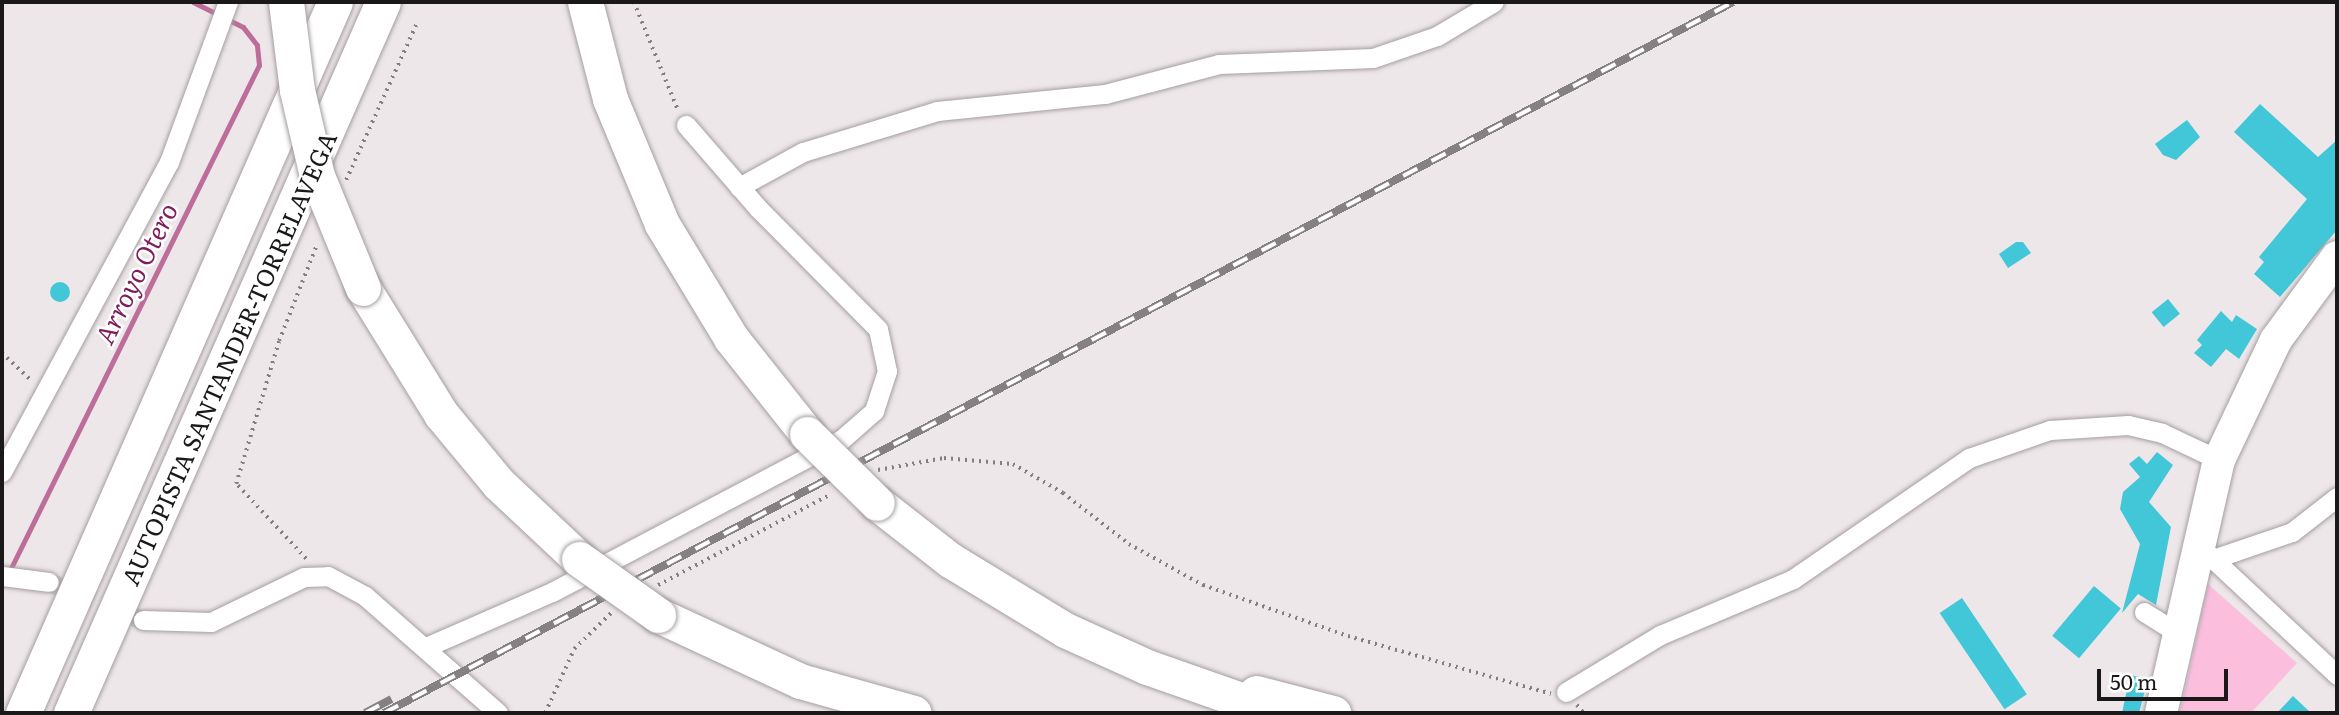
<!DOCTYPE html>
<style>
body{margin:0}
#map{position:relative;width:2339px;height:715px;overflow:hidden;background:#eee7ea;font-family:Literata,serif}
div>[style]{position:absolute}
[style*='--x']{left:calc(var(--x)*1px);top:calc(var(--y)*1px);width:calc(var(--w)*1px);rotate:calc(var(--a)*1deg)}
.green>*{inset:0;background:#fbbfdd}
.stream>*{height:5px;margin:-2.5px;padding:0 2.5px;transform-origin:2.5px;border-radius:2.5px;background:#bd6d99}
.building>*{inset:0;background:#42c7d9;transform-origin:0 0}
.round{border-radius:50%}
.minor-tunnel>*{height:19px;margin-top:-9.5px;transform-origin:0;background:repeating-linear-gradient(90deg,#cec8cb 0 19px,transparent 0 29px)}
.path>*{height:3.5px;margin-top:-1.75px;transform-origin:0;background:repeating-linear-gradient(90deg,#837f81 0 2px,transparent 0 7px)}
.roads{filter:drop-shadow(0 0 2px #a59ea1) drop-shadow(0 0 2px #a59ea1)}
.minor>*{height:19px;margin:-9.5px;padding:0 9.5px;transform-origin:9.5px;border-radius:9.5px;background:#fff}
.trunk>*{height:32px;margin:-16px;padding:0 16px;transform-origin:16px;border-radius:16px;background:#fff}
.motorway>*{height:35px;margin:-17.5px;padding:0 17.5px;transform-origin:17.5px;border-radius:17.5px;background:#fff}
.rail>*{height:8px;margin-top:-4px;transform-origin:0;background:repeating-linear-gradient(90deg,#fff 0 16px,#858183 0 32px);box-sizing:border-box;border-block:2px solid #858183}
.bridges{filter:drop-shadow(0 0 2px #a59ea1) drop-shadow(0 0 2px #a59ea1)}
.motorway-bridge>*{height:35px;margin:-17.5px;padding:0 17.5px;transform-origin:17.5px;border-radius:17.5px;background:#fff}
span{translate:-50% -50%;white-space:nowrap;text-align:center;line-height:1.15;-webkit-text-stroke:5px #fff;paint-order:stroke}
.street-label{font-size:24px;color:#1a1819}
.water-label{font-size:26px;color:#7e1d59;font-style:italic}
.frame{position:absolute;inset:0;border:4px solid #1a1819;pointer-events:none}
.scale{position:absolute;left:2097px;top:669px;width:131px;height:32px;box-sizing:border-box;border:4px solid #1a1819;border-top:0;padding-left:9px;font-size:21px;line-height:24px;white-space:nowrap;color:#1a1819;-webkit-text-stroke:5px #fff;paint-order:stroke}
</style>
<div id="map">
<div class="green">
<div style="clip-path:polygon(2208px 584px,2297px 663px,2251px 713px,2180px 713px)"></div>
</div>
<div class="stream">
<div style="--x:9;--y:572;--w:565;--a:-63.75"></div>
<div style="--x:259;--y:65;--w:20;--a:-96"></div>
<div style="--x:257;--y:45;--w:23;--a:-128"></div>
<div style="--x:243;--y:27;--w:56;--a:-153.4"></div>
</div>
<div class="building">
<div style="clip-path:polygon(2260px 104px,2318px 157px,2337px 140px,2337px 230px,2280px 297px,2254px 274px,2264px 262px,2259px 257px,2307px 199px,2234px 132px)"></div>
<div style="clip-path:polygon(2187px 120px,2200px 137px,2176px 160px,2163px 155px,2155px 144px)"></div>
<div style="clip-path:polygon(2016px 242px,2023px 242px,2031px 253px,2008px 268px,1999px 254px)"></div>
<div class="round" style="left:50px;top:282px;width:20px;height:20px"></div>
<div style="left:2168px;top:299px;width:19px;height:21px;rotate:51deg"></div>
<div style="clip-path:polygon(2221px 311px,2232px 322px,2236px 315px,2257px 329px,2239px 359px,2226px 349px,2211px 367px,2194px 353px,2202px 345px,2197px 340px)"></div>
<div style="clip-path:polygon(2157px 452px,2173px 465px,2149px 502px,2171px 527px,2156px 605px,2138px 594px,2122px 613px,2140px 544px,2120px 509px,2123px 492px,2140px 477px,2129px 464px,2139px 456px,2147px 464px)"></div>
<div style="left:2094px;top:586px;width:35px;height:65px;rotate:40deg"></div>
<div style="left:1962px;top:598px;width:116px;height:27px;rotate:56deg"></div>
<div style="clip-path:polygon(2130px 675px,2148px 679px,2139px 713px,2122px 713px)"></div>
<div style="clip-path:polygon(2293px 696px,2311px 713px,2277px 713px)"></div>
</div>
<div class="minor-tunnel">
<div style="--x:49;--y:582;--w:101;--a:22"></div>
</div>
<div class="path">
<div style="--x:634;--y:2;--w:117;--a:67.8"></div>
<div style="--x:346;--y:180;--w:172;--a:-65.7"></div>
<div style="--x:2;--y:353;--w:40;--a:43"></div>
<div style="--x:878;--y:470;--w:67;--a:-10.3"></div>
<div style="--x:944;--y:458;--w:69;--a:5"></div>
<div style="--x:1013;--y:464;--w:58;--a:30.1"></div>
<div style="--x:1063;--y:493;--w:83;--a:37.7"></div>
<div style="--x:1129;--y:544;--w:85;--a:29"></div>
<div style="--x:1203;--y:585;--w:154;--a:19.4"></div>
<div style="--x:1348;--y:636;--w:211;--a:15.9"></div>
<div style="--x:306;--y:559;--w:103;--a:-133"></div>
<div style="--x:236;--y:484;--w:149;--a:-73.3"></div>
<div style="--x:279;--y:341;--w:104;--a:-68.6"></div>
<div style="--x:658;--y:585;--w:195;--a:-27.7"></div>
<div style="--x:1577;--y:705;--w:11;--a:49"></div>
<div style="--x:545;--y:713;--w:70;--a:-65.6"></div>
<div style="--x:574;--y:649;--w:53;--a:-44.2"></div>
</div>
<div class="roads">
<div class="minor">
<div style="--x:739;--y:187;--w:73;--a:-28.7"></div>
<div style="--x:803;--y:152;--w:140;--a:-17"></div>
<div style="--x:937;--y:111;--w:169;--a:-5.8"></div>
<div style="--x:1105;--y:94;--w:118;--a:-14.7"></div>
<div style="--x:1219;--y:64;--w:154;--a:-2.2"></div>
<div style="--x:1373;--y:58;--w:68;--a:-19"></div>
<div style="--x:1437;--y:36;--w:66;--a:-30.8"></div>
<div style="--x:2;--y:472;--w:352;--a:-61.7"></div>
<div style="--x:169;--y:162;--w:171;--a:-69.8"></div>
<div style="--x:2196;--y:543;--w:193;--a:43.1"></div>
<div style="--x:2213;--y:559;--w:83;--a:-18.9"></div>
<div style="--x:2292;--y:532;--w:57;--a:-37.9"></div>
<div style="--x:2;--y:576;--w:47;--a:7.3"></div>
<div style="--x:2144;--y:612;--w:38;--a:32"></div>
<div style="--x:143;--y:620;--w:68;--a:1.7"></div>
<div style="--x:211;--y:622;--w:103;--a:-25.8"></div>
<div style="--x:304;--y:577;--w:24;--a:-2"></div>
<div style="--x:328;--y:576;--w:42;--a:28.4"></div>
<div style="--x:365;--y:596;--w:177;--a:41.3"></div>
<div style="--x:426;--y:647;--w:137;--a:-23.6"></div>
<div style="--x:552;--y:592;--w:328;--a:-27.8"></div>
<div style="--x:842;--y:439;--w:43;--a:-41.2"></div>
<div style="--x:874;--y:411;--w:42;--a:-72"></div>
<div style="--x:887;--y:371;--w:43;--a:-102.1"></div>
<div style="--x:878;--y:329;--w:170;--a:-134.8"></div>
<div style="--x:758;--y:208;--w:110;--a:-130.9"></div>
<div style="--x:1566;--y:692;--w:110;--a:-31.2"></div>
<div style="--x:1660;--y:635;--w:144;--a:-22.8"></div>
<div style="--x:1793;--y:579;--w:214;--a:-34.5"></div>
<div style="--x:1969;--y:458;--w:86;--a:-19.1"></div>
<div style="--x:2050;--y:430;--w:78;--a:-3.7"></div>
<div style="--x:2128;--y:425;--w:35;--a:13"></div>
<div style="--x:2162;--y:433;--w:63;--a:25.3"></div>
</div>
<div class="trunk">
<div style="--x:2161;--y:713;--w:260;--a:-77.1"></div>
<div style="--x:2219;--y:460;--w:133;--a:-64.6"></div>
<div style="--x:2276;--y:340;--w:103;--a:-53.7"></div>
</div>
<div class="motorway">
<div style="--x:585;--y:2;--w:100;--a:75.5"></div>
<div style="--x:610;--y:99;--w:135;--a:67.4"></div>
<div style="--x:662;--y:224;--w:133;--a:58.8"></div>
<div style="--x:731;--y:338;--w:122;--a:51.6"></div>
<div style="--x:363;--y:288;--w:148;--a:58.2"></div>
<div style="--x:441;--y:414;--w:91;--a:50.4"></div>
<div style="--x:499;--y:484;--w:110;--a:43.2"></div>
<div style="--x:877;--y:503;--w:93;--a:38"></div>
<div style="--x:950;--y:560;--w:135;--a:31.3"></div>
<div style="--x:1065;--y:630;--w:90;--a:24.3"></div>
<div style="--x:1147;--y:667;--w:139;--a:19.3"></div>
<div style="--x:658;--y:615;--w:157;--a:24.9"></div>
<div style="--x:800;--y:681;--w:118;--a:15.7"></div>
<div style="--x:1256;--y:693;--w:80;--a:14.6"></div>
<div style="--x:23;--y:713;--w:776;--a:-66.31"></div>
<div style="--x:71;--y:713;--w:776;--a:-66.31"></div>
</div>
</div>
<div class="rail">
<div style="--x:365;--y:713;--w:30;--a:-28"></div>
<div style="--x:384;--y:713;--w:1525;--a:-27.79"></div>
</div>
<div class="bridges">
<div class="motorway-bridge">
<div style="--x:286;--y:2;--w:89;--a:82.9"></div>
<div style="--x:297;--y:90;--w:88;--a:76.9"></div>
<div style="--x:317;--y:176;--w:121;--a:67.7"></div>
<div style="--x:807;--y:434;--w:98;--a:44.6"></div>
<div style="--x:579;--y:559;--w:97;--a:35.3"></div>
</div>
</div>
<div class="street-label">
<span style="left:228px;top:358px;rotate:-66deg">AUTOPISTA SANTANDER-TORRELAVEGA</span>
</div>
<div class="water-label">
<span style="left:135px;top:273px;rotate:-64deg">Arroyo Otero</span>
</div>
<div class="frame"></div>
<div class="scale">50 m</div>
</div>
